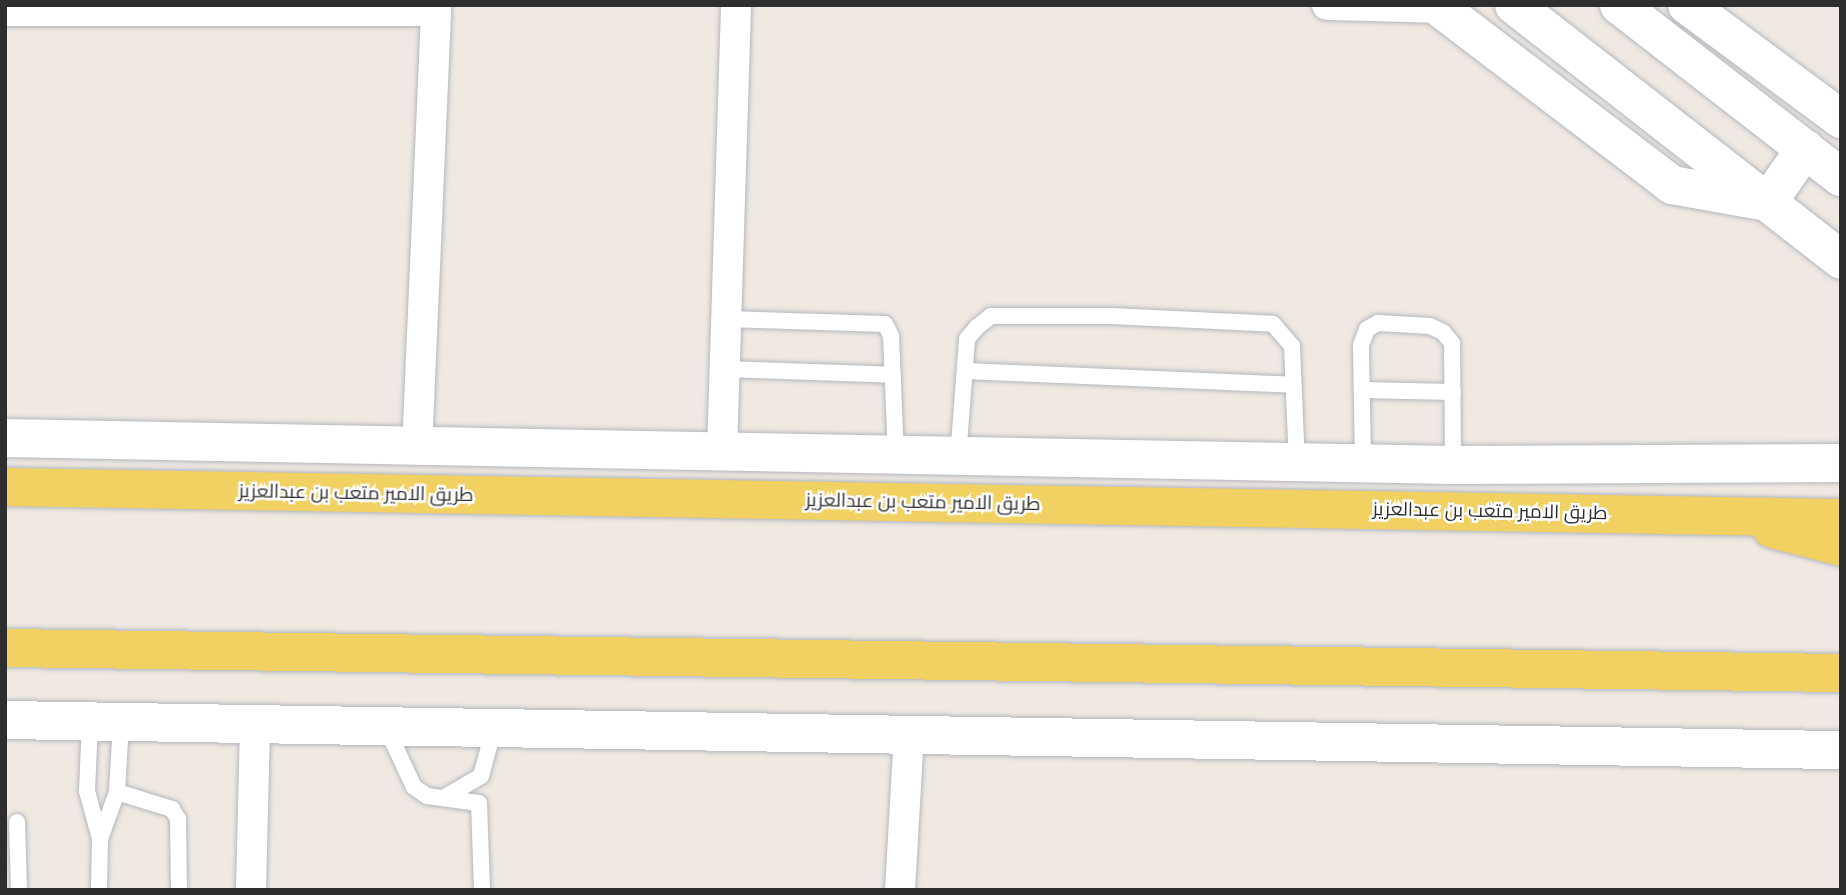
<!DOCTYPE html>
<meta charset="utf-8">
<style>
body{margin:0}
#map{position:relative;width:1846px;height:895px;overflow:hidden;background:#efe9e1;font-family:Raleway,Cairo,sans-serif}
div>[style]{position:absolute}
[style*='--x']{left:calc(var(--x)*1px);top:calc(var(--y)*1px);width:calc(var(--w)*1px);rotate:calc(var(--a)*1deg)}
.roads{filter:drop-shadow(0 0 2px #b4b7c1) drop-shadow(0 0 2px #b4b7c1)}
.lane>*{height:16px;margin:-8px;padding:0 8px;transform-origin:8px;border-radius:8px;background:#fff}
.street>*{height:30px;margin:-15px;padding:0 15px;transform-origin:15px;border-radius:15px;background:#fff}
.secondary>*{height:38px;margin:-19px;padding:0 19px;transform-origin:19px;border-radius:19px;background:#fff}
.primary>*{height:38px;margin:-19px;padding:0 19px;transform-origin:19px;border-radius:19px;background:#f2d163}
span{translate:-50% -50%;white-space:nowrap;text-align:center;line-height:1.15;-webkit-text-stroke:5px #fff;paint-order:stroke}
.street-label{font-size:19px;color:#2e2e2e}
.frame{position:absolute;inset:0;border:7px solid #2e2e2e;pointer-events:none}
</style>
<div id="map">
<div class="roads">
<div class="lane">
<div style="--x:726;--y:319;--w:159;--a:1.8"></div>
<div style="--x:885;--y:324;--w:13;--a:63"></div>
<div style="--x:891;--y:336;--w:118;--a:87.6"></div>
<div style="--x:725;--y:369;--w:168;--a:2"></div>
<div style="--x:965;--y:371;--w:328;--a:2.4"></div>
<div style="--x:1362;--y:390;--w:91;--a:1.3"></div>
<div style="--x:958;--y:457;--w:118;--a:-85.6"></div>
<div style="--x:967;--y:339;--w:16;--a:-50"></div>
<div style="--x:977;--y:327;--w:18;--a:-38"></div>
<div style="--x:991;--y:316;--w:121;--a:0"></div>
<div style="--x:1112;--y:316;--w:161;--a:2.8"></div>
<div style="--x:1273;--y:324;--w:29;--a:49"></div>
<div style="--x:1292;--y:346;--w:117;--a:87.6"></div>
<div style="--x:1363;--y:463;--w:118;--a:-91"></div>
<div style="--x:1361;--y:345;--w:17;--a:-69"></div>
<div style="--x:1367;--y:329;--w:13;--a:-29"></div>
<div style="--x:1378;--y:323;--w:52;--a:3.3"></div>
<div style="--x:1430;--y:326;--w:14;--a:25"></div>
<div style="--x:1443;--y:332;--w:14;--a:51"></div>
<div style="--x:1452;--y:343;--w:122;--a:89.5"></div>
<div style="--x:90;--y:722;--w:69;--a:92.5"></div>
<div style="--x:87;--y:791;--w:50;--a:74.8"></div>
<div style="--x:386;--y:727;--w:66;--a:65"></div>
<div style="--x:414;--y:787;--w:16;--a:35"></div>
<div style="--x:427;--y:796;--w:52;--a:7.7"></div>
<div style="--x:479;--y:803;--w:87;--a:88"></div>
<div style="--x:117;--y:792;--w:58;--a:17.2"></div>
<div style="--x:172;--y:809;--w:12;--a:59"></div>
<div style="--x:178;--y:819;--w:71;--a:89.2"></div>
<div style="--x:445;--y:797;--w:42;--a:-30.3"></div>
<div style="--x:481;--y:776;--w:50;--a:-74.8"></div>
<div style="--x:17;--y:822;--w:68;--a:88.3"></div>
<div style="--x:99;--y:890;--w:51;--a:-88.9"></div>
<div style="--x:100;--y:839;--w:50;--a:-70.1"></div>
<div style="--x:117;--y:792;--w:70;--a:-86.7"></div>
</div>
<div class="street">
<div style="--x:1327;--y:5;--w:112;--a:1.5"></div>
<div style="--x:5;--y:11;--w:430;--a:0"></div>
<div style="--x:417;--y:449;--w:444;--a:-87.5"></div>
<div style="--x:722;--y:453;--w:448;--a:-88.2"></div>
<div style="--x:251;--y:890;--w:165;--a:-88.6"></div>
<div style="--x:900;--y:890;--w:155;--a:-86.7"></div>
</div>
<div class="secondary">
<div style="--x:1436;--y:5;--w:297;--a:37.3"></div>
<div style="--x:1672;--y:185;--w:91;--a:10.1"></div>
<div style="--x:1514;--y:5;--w:415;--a:37.9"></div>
<div style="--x:1619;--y:5;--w:281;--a:37.8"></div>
<div style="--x:1687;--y:5;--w:192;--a:36.5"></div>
<div style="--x:1768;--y:202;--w:65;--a:-55.1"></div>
<div style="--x:5;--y:438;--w:1448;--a:1.07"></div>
<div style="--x:1453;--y:465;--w:388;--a:-0.3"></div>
<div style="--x:5;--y:720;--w:1836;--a:0.94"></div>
</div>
<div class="primary">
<div style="--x:5;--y:487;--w:1836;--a:0.97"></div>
<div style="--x:1772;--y:529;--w:71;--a:14.6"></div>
<div style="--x:5;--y:648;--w:1836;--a:0.78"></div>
</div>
</div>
<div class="street-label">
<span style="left:356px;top:493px;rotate:1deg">طريق الامير متعب بن عبدالعزيز</span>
<span style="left:923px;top:502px;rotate:1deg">طريق الامير متعب بن عبدالعزيز</span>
<span style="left:1490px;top:511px;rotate:1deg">طريق الامير متعب بن عبدالعزيز</span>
</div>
<div class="frame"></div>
</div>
